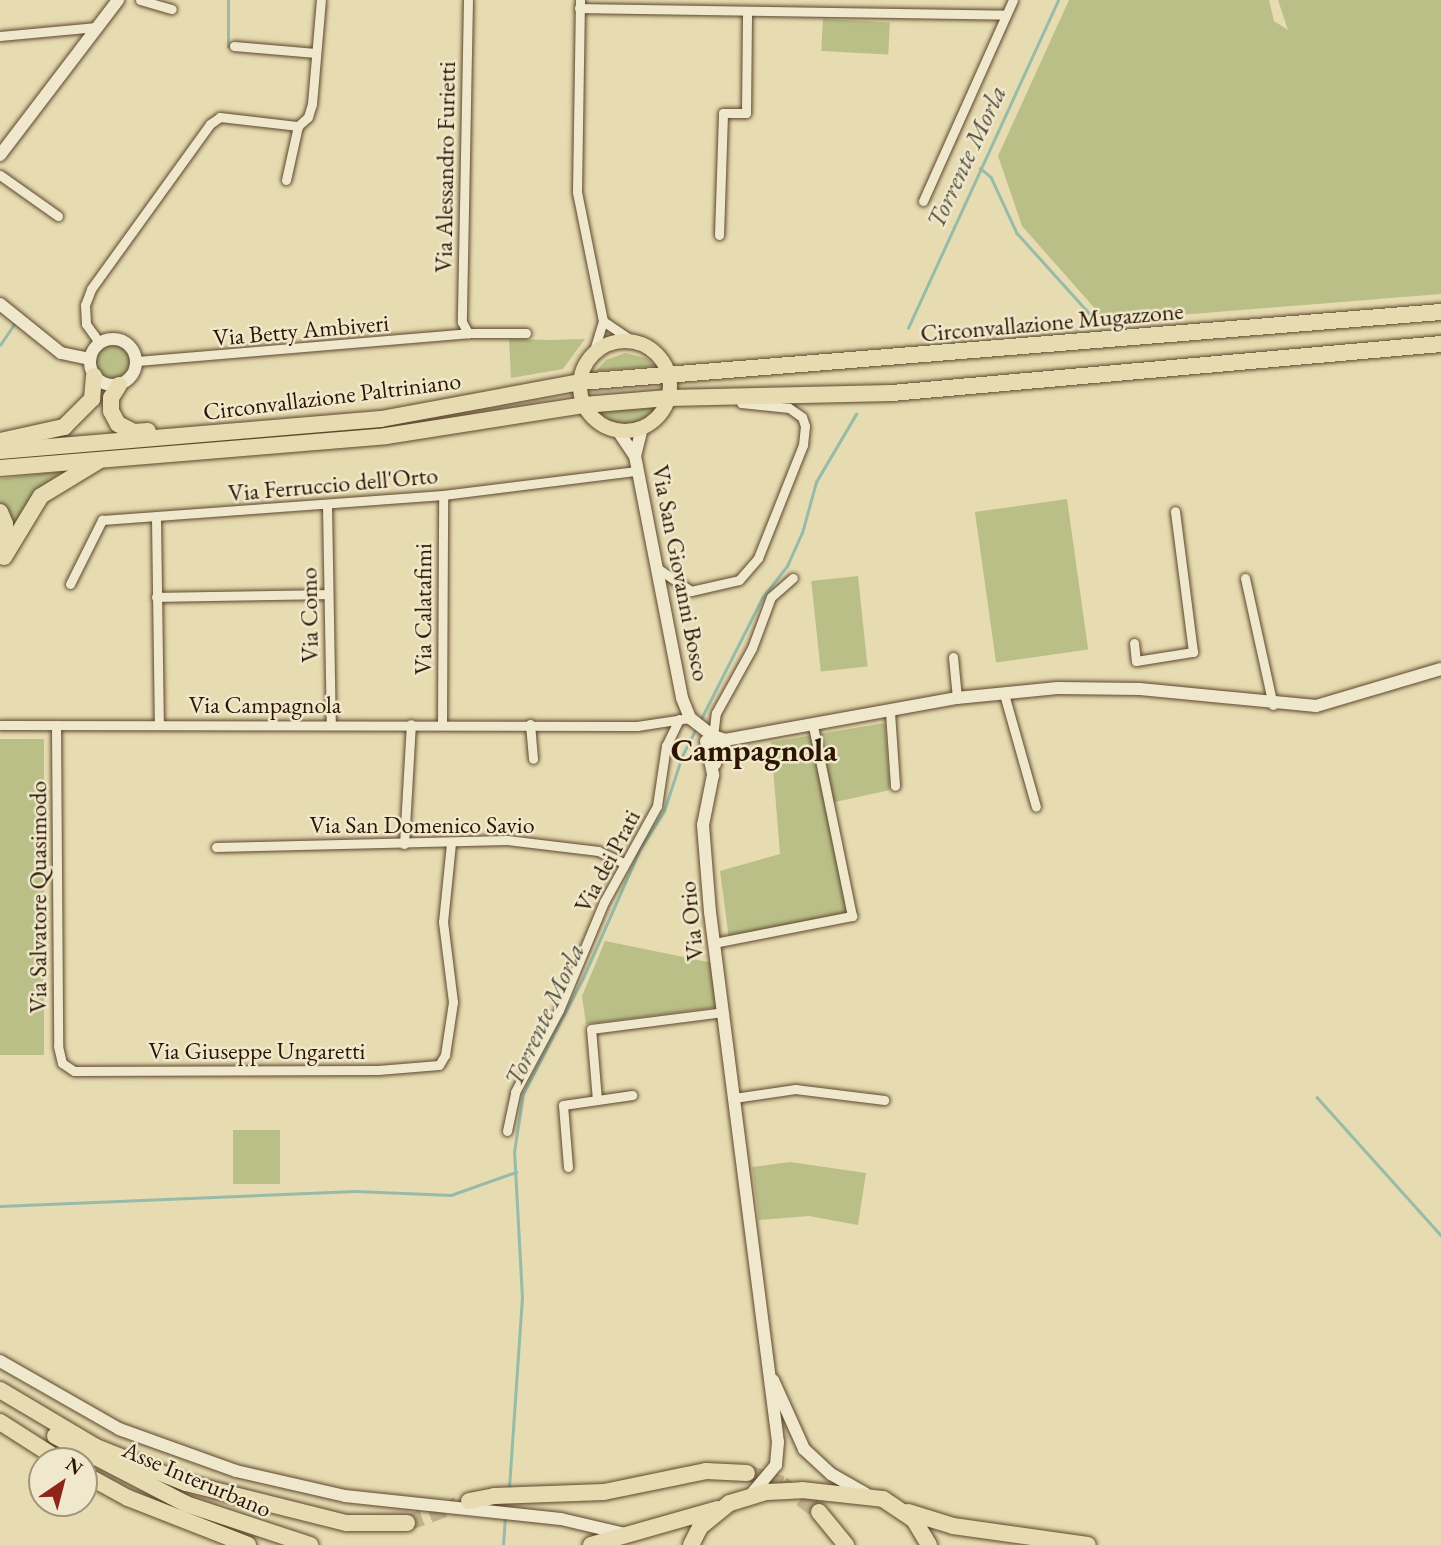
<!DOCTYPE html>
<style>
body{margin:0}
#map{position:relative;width:1441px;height:1545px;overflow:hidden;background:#e7dbb1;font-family:"EB Garamond",serif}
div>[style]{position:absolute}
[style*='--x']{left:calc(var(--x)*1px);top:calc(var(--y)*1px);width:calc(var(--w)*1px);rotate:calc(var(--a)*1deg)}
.green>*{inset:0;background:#babf88;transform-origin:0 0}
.round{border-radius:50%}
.stream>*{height:2.5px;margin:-1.25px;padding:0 1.25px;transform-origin:1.25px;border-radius:1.25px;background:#97bba9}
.highway-tunnel>*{height:16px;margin-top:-8px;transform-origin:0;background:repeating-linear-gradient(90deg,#c2b38e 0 16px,transparent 0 24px)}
.roads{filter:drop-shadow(0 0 2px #5c462d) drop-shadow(0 0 2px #5c462d)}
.street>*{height:9px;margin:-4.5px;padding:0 4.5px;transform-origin:4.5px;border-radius:4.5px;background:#efe8cc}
.secondary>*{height:12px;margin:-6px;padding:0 6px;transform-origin:6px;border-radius:6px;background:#efe8cc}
.secondary>.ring{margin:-6px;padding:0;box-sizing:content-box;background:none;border:12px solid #efe8cc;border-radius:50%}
.primary>*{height:14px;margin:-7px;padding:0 7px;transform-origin:7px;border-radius:7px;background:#e7dbb1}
.primary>.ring{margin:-7px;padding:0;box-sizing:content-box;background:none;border:14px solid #e7dbb1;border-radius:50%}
.highway>*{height:16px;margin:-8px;padding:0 8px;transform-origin:8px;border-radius:8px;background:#e7dbb1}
span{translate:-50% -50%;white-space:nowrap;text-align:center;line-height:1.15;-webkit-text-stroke:5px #efe8cc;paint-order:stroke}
.street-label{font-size:24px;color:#2d1501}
.water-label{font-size:26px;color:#524f3c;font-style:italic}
.district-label{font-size:32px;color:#2d1501;font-weight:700}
.north{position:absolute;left:28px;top:1447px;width:70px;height:70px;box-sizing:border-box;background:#efe8cc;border:2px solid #a1947b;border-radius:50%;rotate:35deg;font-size:19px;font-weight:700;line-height:28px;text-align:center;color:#2d1501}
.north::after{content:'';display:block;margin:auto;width:24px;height:32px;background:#8f2418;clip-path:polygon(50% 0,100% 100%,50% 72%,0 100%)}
</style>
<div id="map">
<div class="green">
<div style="clip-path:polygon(1069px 0,1269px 0,1274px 21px,1288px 30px,1278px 0,1441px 0,1441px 294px,1106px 321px,1022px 226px,998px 156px)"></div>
<div style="left:823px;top:19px;width:67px;height:32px;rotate:3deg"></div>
<div style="clip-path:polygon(509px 339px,550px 340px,585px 339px,563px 369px,511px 378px)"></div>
<div class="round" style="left:96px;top:344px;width:34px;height:34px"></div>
<div style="clip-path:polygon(625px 353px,646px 358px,656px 366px,596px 371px,606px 360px)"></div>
<div style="clip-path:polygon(659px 406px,646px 420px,631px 425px,611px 422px,599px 412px)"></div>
<div style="clip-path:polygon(61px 471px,36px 494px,14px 536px,0 504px,0 479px)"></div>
<div style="left:1067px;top:499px;width:152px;height:93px;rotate:82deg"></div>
<div style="left:858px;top:576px;width:91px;height:47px;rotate:84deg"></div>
<div style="clip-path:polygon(885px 723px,890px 790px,826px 804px,847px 913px,729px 939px,720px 871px,780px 854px,771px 742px)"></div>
<div style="left:0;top:739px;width:44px;height:316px"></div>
<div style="clip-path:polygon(605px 941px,713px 963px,719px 1007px,586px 1024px,582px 996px)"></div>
<div style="left:280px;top:1130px;width:54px;height:47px;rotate:90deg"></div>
<div style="clip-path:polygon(790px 1162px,866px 1173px,858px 1225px,809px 1216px,759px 1220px,752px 1167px)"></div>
</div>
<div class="stream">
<div style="--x:228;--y:47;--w:47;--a:-90"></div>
<div style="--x:980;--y:168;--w:14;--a:39"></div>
<div style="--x:991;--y:177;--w:62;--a:65.1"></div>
<div style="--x:1017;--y:233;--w:109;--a:48"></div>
<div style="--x:908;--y:328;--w:361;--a:-65.4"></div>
<div style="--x:0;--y:345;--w:27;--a:-56"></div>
<div style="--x:700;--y:721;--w:138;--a:-63.2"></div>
<div style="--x:762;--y:598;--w:41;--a:-52"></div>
<div style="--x:787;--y:566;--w:36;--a:-66"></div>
<div style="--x:802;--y:533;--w:53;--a:-74.6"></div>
<div style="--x:816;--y:482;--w:79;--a:-59.5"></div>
<div style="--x:1317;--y:1097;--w:186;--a:48.1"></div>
<div style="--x:0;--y:1206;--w:355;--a:-2.4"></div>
<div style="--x:355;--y:1191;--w:96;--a:2.4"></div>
<div style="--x:451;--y:1195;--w:69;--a:-19.5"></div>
<div style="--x:509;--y:1488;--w:190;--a:-86.1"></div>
<div style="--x:522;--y:1298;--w:146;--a:-93.1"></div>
<div style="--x:514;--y:1152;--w:59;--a:-81.2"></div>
<div style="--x:523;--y:1094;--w:131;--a:-62.7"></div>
<div style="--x:583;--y:978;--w:141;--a:-66.2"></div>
<div style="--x:640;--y:849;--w:45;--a:-57.7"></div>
<div style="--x:664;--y:811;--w:58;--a:-71.9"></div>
<div style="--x:682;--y:756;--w:33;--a:-63"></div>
<div style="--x:503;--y:1545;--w:26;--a:-86"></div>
</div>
<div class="highway-tunnel">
<div style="--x:747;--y:1473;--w:37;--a:17"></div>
<div style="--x:782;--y:1484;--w:46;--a:37.1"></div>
<div style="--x:407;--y:1523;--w:53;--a:-19.8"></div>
</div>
<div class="roads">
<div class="street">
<div style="--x:140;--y:0;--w:33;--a:16"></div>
<div style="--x:468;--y:0;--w:322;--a:91.1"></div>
<div style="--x:462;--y:322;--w:13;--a:61"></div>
<div style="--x:580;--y:0;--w:192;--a:90.9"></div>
<div style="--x:577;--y:192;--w:132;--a:78.6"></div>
<div style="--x:603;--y:321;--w:34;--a:107"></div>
<div style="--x:579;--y:8;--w:427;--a:0.9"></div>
<div style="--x:0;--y:36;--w:97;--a:-5.3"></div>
<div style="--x:234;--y:46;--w:82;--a:4.9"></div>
<div style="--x:298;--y:126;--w:13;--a:-42"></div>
<div style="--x:308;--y:117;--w:14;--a:-73"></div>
<div style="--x:312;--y:104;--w:104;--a:-85.1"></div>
<div style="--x:0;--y:175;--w:71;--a:35.3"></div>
<div style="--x:286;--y:180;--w:55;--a:-77.5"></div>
<div style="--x:923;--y:201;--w:220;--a:-65.9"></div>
<div style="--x:719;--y:235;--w:122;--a:-88.1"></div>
<div style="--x:723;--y:113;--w:23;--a:0"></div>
<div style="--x:746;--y:113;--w:102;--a:-89.4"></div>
<div style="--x:603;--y:321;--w:37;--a:34"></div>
<div style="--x:99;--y:342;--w:22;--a:-126"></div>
<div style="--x:86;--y:324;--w:19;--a:-93"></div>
<div style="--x:85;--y:305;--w:17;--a:-69"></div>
<div style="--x:91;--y:289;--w:203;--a:-54.2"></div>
<div style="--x:210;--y:124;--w:12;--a:-35"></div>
<div style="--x:220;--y:117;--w:79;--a:6.6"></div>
<div style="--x:137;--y:361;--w:332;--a:-4.8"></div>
<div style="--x:468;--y:333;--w:58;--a:0"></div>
<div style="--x:327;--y:505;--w:219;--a:89"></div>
<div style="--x:156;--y:518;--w:207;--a:89.2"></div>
<div style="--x:657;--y:568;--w:41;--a:34.1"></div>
<div style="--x:691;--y:591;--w:49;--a:-12.9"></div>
<div style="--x:739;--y:580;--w:29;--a:-49"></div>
<div style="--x:758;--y:558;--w:122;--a:-68.3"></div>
<div style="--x:803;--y:445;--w:19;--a:-84"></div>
<div style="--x:805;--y:426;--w:9;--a:-108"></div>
<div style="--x:802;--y:417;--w:16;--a:-145"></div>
<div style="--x:789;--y:408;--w:48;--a:-174.1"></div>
<div style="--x:1245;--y:578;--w:130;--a:77.6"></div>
<div style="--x:70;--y:584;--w:72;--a:-63.4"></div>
<div style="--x:102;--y:520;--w:342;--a:-4.2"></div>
<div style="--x:443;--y:495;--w:195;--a:-7.1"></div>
<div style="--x:156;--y:597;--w:172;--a:-1"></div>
<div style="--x:1134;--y:643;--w:18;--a:84"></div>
<div style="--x:1136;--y:661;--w:58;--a:-9"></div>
<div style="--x:1193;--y:652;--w:142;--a:-97.3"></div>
<div style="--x:953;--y:657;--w:41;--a:84.4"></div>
<div style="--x:1004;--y:694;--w:117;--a:74.2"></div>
<div style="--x:890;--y:712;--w:74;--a:86.1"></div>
<div style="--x:442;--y:724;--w:229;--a:-89.7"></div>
<div style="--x:530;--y:724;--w:35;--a:85"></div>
<div style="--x:0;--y:725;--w:637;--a:0.09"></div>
<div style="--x:637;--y:726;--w:54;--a:-8.6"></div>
<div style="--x:56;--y:725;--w:321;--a:89.6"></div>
<div style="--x:58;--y:1046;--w:17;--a:77"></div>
<div style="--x:62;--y:1063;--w:14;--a:34"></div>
<div style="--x:74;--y:1071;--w:304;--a:-0.2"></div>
<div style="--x:378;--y:1070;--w:61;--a:-4.7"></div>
<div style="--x:439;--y:1065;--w:12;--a:-59"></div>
<div style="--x:445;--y:1055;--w:54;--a:-81.4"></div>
<div style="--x:453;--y:1002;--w:81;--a:-97.1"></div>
<div style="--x:443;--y:922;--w:79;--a:-84.2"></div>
<div style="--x:713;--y:736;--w:23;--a:-83"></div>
<div style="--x:716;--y:713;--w:74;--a:-61"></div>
<div style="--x:752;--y:648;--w:54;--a:-69.6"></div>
<div style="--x:771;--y:597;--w:29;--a:-41"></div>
<div style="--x:404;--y:844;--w:120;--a:-86.7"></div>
<div style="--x:216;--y:847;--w:291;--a:-1.4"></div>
<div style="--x:507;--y:840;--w:92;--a:6.9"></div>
<div style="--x:598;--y:851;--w:29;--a:25"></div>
<div style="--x:714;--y:943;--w:141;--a:-11.1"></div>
<div style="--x:852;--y:916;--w:194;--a:-101.6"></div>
<div style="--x:734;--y:1098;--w:62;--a:-8.4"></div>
<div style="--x:795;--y:1089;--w:90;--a:7"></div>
<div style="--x:597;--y:1100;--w:71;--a:-94.8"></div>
<div style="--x:591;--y:1029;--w:133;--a:-7.3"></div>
<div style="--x:507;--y:1131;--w:40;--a:-78"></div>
<div style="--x:515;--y:1092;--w:93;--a:-61.8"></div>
<div style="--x:559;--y:1010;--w:117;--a:-67.4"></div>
<div style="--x:604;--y:902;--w:110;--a:-61.1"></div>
<div style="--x:657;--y:806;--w:61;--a:-81.5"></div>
<div style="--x:666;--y:746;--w:30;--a:-64"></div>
<div style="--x:568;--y:1167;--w:62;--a:-94.6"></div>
<div style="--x:563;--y:1105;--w:70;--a:-8.2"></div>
</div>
<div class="secondary">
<div style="--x:0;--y:155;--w:195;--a:-52.7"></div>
<div style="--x:0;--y:304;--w:78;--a:38.8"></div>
<div style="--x:61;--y:353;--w:30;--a:12"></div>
<div class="ring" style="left:90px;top:339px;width:34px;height:34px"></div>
<div style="--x:618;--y:431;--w:30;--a:56"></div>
<div style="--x:635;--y:456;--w:247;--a:79"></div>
<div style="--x:682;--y:698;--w:22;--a:68"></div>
<div style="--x:690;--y:718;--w:29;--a:38"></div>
<div style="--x:713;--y:736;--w:12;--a:66"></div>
<div style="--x:718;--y:747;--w:17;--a:100"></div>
<div style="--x:635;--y:456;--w:29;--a:-76"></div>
<div style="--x:713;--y:736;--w:13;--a:18"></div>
<div style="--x:725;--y:740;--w:236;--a:-10.3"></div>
<div style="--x:957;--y:698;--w:101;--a:-5.7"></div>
<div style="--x:1058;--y:688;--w:82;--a:0.7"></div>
<div style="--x:1140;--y:689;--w:177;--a:5.5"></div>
<div style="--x:1316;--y:706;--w:130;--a:-16.5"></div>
<div style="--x:706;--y:741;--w:35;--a:78"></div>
<div style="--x:713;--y:775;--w:51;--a:101.3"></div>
<div style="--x:703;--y:825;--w:87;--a:85.4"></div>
<div style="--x:710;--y:912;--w:534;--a:82.69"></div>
<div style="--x:778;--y:1442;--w:23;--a:95"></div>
<div style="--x:776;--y:1465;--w:40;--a:130"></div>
<div style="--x:0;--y:1361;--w:137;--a:29.7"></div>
<div style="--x:119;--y:1429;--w:124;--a:19.7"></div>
<div style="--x:236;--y:1471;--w:112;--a:12.9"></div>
<div style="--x:345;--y:1496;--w:217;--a:6.1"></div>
<div style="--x:561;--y:1519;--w:66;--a:13.2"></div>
<div style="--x:773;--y:1380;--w:76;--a:65.8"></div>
<div style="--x:804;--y:1449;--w:37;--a:43"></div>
<div style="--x:831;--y:1474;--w:40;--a:29.7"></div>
</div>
<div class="primary">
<div class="ring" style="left:580px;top:341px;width:76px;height:76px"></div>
</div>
<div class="highway">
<div style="--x:119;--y:385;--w:15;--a:122"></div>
<div style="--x:111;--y:398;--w:13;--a:90"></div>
<div style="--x:111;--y:411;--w:15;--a:62"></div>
<div style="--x:118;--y:424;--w:18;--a:27"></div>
<div style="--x:134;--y:432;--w:14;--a:-4"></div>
<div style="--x:0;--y:441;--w:66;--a:-12.3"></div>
<div style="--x:64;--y:427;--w:40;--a:-45"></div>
<div style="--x:92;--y:399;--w:23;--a:-85"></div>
<div style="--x:0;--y:451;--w:382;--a:-4.8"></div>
<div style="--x:381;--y:419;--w:202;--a:-10.5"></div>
<div style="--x:580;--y:382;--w:864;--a:-4.65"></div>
<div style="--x:0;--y:468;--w:387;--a:-4.7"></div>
<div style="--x:386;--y:436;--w:200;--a:-8.9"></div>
<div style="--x:584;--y:405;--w:84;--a:-4.8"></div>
<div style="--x:668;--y:398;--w:224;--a:-1.3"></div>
<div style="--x:892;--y:393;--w:551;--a:-5.1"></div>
<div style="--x:0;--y:512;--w:13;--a:67"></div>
<div style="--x:5;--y:524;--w:31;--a:92"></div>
<div style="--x:4;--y:557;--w:71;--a:-58.8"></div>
<div style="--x:41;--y:496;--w:66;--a:-31.3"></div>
<div style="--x:0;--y:1390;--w:112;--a:30.7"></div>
<div style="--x:96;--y:1447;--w:97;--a:21.8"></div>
<div style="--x:186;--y:1483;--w:166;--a:14"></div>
<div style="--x:347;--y:1523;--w:60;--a:0"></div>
<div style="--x:0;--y:1422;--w:72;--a:32.6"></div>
<div style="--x:55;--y:1436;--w:148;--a:27.4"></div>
<div style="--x:186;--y:1504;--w:131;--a:18.3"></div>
<div style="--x:84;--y:1474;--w:50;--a:28.6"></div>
<div style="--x:128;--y:1498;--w:129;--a:21.4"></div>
<div style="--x:469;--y:1501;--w:25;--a:-11"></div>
<div style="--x:494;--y:1496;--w:110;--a:-2.1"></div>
<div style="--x:604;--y:1492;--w:104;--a:-11.6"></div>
<div style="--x:706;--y:1471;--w:41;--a:2.8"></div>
<div style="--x:819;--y:1512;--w:43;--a:50.7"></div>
<div style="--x:908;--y:1512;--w:47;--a:17.3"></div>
<div style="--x:953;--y:1526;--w:136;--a:8"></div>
<div style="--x:591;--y:1545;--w:131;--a:-15.9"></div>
<div style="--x:691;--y:1545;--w:20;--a:-63"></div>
<div style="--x:700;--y:1527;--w:38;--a:-39"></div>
<div style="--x:730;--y:1503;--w:39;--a:-17"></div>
<div style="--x:767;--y:1492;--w:35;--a:-3"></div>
<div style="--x:802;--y:1490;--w:81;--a:6.3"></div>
<div style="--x:883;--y:1499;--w:37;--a:34"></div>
<div style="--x:914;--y:1520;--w:29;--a:59"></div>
</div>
</div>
<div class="street-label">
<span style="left:445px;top:167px;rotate:-89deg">Via Alessandro Furietti</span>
<span style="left:1052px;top:322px;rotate:-5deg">Circonvallazione Mugazzone</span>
<span style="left:301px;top:330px;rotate:-5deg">Via Betty Ambiveri</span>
<span style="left:332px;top:396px;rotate:-7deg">Circonvallazione Paltriniano</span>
<span style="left:333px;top:484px;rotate:-5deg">Via Ferruccio dell'Orto</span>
<span style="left:681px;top:573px;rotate:79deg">Via San Giovanni Bosco</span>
<span style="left:423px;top:609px;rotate:-90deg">Via Calatafimi</span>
<span style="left:309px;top:615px;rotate:-91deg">Via Como</span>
<span style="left:265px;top:705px">Via Campagnola</span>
<span style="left:422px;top:825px">Via San Domenico Savio</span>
<span style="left:607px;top:861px;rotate:-62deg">Via dei Prati</span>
<span style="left:38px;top:897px;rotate:-90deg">Via Salvatore Quasimodo</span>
<span style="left:691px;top:921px;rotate:-96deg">Via Orio</span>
<span style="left:257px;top:1051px">Via Giuseppe Ungaretti</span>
<span style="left:197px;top:1479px;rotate:23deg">Asse Interurbano</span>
</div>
<div class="water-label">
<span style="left:967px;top:157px;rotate:-65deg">Torrente Morla</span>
<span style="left:545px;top:1015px;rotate:-65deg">Torrente Morla</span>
</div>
<div class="district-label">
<span style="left:754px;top:750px">Campagnola</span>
</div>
<div class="north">N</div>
</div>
